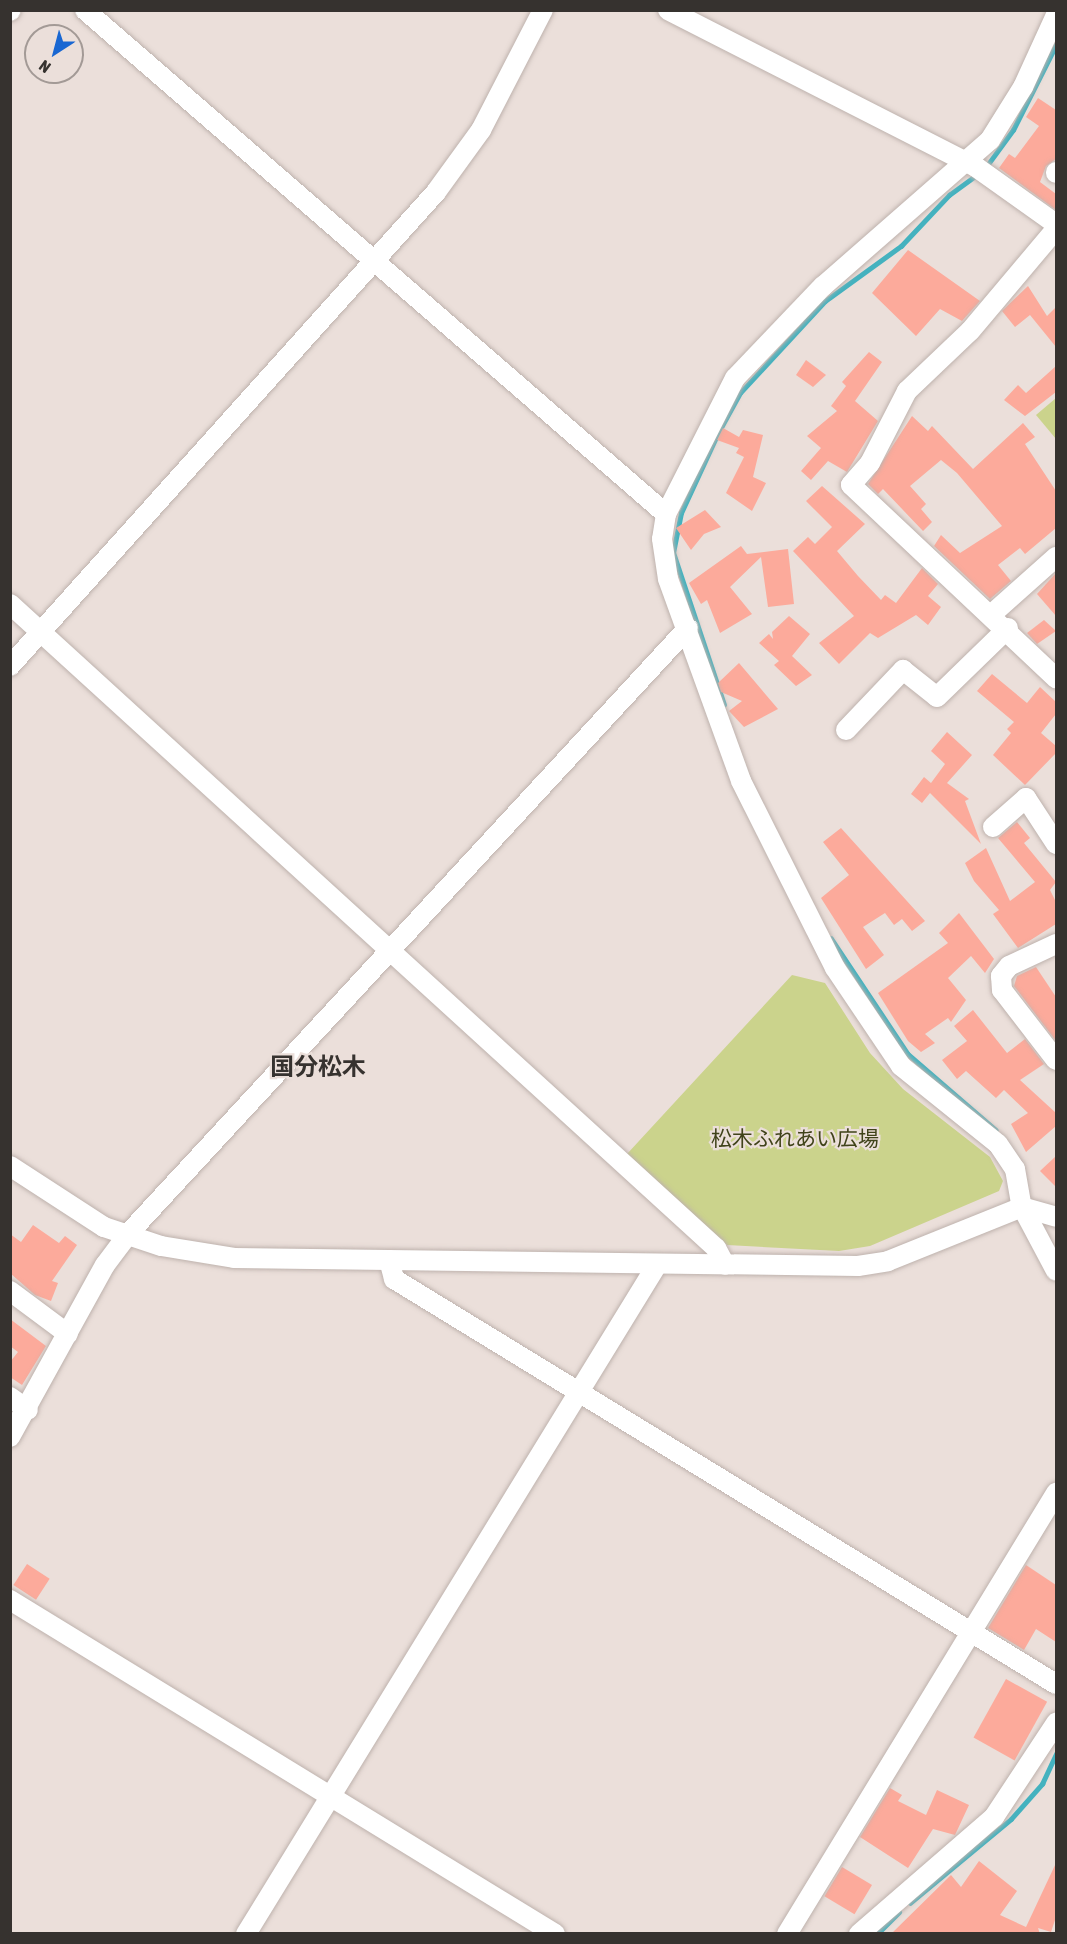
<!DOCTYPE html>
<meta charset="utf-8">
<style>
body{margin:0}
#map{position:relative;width:1067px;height:1944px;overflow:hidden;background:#ebdfda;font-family:"Asap Condensed","Noto Sans JP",sans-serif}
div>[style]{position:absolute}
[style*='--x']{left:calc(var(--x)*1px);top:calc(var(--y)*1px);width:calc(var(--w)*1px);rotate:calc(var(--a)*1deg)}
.green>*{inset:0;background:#cbd38c}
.stream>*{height:4.5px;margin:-2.25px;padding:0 2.25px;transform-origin:2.25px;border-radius:2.25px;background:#44b2bf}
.building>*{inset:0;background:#fcaa9b;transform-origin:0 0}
.roads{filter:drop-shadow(0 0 2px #beb2ad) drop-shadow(0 0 2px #beb2ad)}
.minor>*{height:20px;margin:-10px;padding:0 10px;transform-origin:10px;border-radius:10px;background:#fff}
span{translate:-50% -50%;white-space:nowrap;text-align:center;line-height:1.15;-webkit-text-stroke:4.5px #ebdfda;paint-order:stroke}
.park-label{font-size:21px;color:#40431a}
.quarter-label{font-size:24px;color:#36322f;font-weight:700}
.frame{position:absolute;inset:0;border:12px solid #36322f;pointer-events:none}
.north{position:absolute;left:24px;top:24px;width:60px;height:60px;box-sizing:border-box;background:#ebdfda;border:2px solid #a39a96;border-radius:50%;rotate:216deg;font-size:16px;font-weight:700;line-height:24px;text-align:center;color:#36322f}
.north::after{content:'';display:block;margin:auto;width:21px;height:27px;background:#1967d2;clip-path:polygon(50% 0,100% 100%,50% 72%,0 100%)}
</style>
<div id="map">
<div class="green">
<div style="clip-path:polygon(1056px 398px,1056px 439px,1036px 415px)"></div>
<div style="clip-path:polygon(792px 975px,825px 983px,870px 1053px,903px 1089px,990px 1157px,1003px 1181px,999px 1191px,870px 1246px,839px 1251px,727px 1245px,627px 1154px)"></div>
</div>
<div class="stream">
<div style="--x:986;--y:167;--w:46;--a:-53.9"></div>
<div style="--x:1013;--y:130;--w:95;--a:-63.2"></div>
<div style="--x:724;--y:705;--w:160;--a:-108.5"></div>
<div style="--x:673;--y:553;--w:41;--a:-78.7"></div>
<div style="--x:681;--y:513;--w:88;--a:-65.2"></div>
<div style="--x:718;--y:433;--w:46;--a:-61.2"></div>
<div style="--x:740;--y:393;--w:125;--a:-47.3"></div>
<div style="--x:825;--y:301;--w:94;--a:-35.9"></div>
<div style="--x:901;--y:246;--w:70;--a:-46.7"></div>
<div style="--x:949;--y:195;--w:36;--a:-36"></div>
<div style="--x:831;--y:938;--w:139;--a:56.4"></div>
<div style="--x:908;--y:1054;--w:116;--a:40.8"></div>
<div style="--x:910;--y:1903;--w:131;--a:-39.7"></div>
<div style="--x:1011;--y:1819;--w:47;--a:-48.5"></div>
<div style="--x:1042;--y:1784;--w:33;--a:-65"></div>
<div style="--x:877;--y:1934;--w:31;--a:-45"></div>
</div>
<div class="building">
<div style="clip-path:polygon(1038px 98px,1056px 110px,1056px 159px,1046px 166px,1040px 182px,1056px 194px,1056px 210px,999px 168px,1009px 154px,1015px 158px,1039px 126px,1026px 117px)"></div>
<div style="clip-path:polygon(908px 250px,980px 301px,962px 321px,940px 309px,916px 336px,872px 293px)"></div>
<div style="clip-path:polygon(1028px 286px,1047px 316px,1056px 307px,1056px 347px,1030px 315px,1015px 327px,1002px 311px)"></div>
<div style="clip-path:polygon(869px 352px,882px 362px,855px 401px,878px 421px,847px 472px,828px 461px,811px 480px,801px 471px,821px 448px,807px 436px,837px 411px,831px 406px,846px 386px,842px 382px)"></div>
<div style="clip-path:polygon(806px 360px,826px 375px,813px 387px,796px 375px)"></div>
<div style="clip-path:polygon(1056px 366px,1056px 392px,1025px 416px,1004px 400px,1018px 385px,1026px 393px)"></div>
<div style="clip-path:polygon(912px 416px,928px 431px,932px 426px,973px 469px,1023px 423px,1035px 437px,1025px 444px,1056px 491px,1056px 528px,1025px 554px,1020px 548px,998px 565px,1011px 581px,990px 599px,934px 546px,941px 535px,960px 553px,1002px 526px,957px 473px,941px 460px,910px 486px,926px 504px,921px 509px,932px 522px,923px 531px,883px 489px,878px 494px,868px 484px)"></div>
<div style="clip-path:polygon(723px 428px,739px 437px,743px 430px,763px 435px,753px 477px,766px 483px,752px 511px,726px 493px,744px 457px,736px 453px,739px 448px,717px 440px)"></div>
<div style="clip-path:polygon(822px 486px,865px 524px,837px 551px,858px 576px,881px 600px,885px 595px,896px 603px,922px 568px,938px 584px,928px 596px,941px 607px,928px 625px,916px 615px,878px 638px,870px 633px,839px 664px,819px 643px,854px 616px,793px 551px,808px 537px,815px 544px,832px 527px,806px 501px)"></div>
<div style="clip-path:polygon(705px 510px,721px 527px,704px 534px,691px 550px,676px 528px)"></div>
<div style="clip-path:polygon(741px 546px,747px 554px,788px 549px,794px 604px,768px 607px,761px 557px,730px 587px,752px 614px,720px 633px,707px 600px,701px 604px,689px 583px)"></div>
<div style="clip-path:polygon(1056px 573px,1056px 616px,1037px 594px)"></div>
<div style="clip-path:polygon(789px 616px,810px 634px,792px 656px,812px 675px,796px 686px,774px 665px,779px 661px,759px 643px,769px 634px,773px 639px,772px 632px)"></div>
<div style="clip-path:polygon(1044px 620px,1056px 631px,1037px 644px,1027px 633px)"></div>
<div style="clip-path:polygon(739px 663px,778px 709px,744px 727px,729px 711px,742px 701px,721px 692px,718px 683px)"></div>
<div style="clip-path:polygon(992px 674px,1027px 703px,1040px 687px,1056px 702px,1056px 714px,1041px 733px,1056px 746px,1056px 753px,1025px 785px,993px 755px,1011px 733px,1007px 729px,1014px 722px,977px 691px)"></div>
<div style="clip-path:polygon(947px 732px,972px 755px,947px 783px,969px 799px,965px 801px,981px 844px,930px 793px,922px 803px,911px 794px,924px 777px,931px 783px,945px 764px,931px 751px)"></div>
<div style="clip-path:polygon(1017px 822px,1030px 838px,1024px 843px,1056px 882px,1050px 890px,1056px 902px,1056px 924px,1018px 948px,993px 914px,999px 910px,974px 881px,965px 863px,986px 848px,1010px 901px,1035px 882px,998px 838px)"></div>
<div style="clip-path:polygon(841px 828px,925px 921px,912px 931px,902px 919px,894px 925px,885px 913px,863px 927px,884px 955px,866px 969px,821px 898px,849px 875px,823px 842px)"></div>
<div style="clip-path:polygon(959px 913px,994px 959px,985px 973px,971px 956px,948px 978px,966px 1000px,951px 1022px,948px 1018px,925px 1034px,935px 1043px,921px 1052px,908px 1041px,878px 993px,948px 943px,939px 933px)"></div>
<div style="clip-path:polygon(1036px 967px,1056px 997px,1056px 1041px,1014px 986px,1017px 976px)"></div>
<div style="clip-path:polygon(973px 1010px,1007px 1053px,1025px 1039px,1044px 1064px,1020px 1080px,1056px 1113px,1056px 1126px,1026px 1152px,1011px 1124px,1028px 1113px,1004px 1090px,996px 1098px,966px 1071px,957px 1079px,942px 1060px,967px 1041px,954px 1026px)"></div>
<div style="clip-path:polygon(1056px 1156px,1056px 1187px,1040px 1171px)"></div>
<div style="clip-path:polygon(33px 1225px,59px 1243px,65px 1236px,77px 1245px,52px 1281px,58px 1283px,51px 1301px,35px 1295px,10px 1273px,10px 1234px,21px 1242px)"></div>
<div style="clip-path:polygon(10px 1319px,46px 1346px,22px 1385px,10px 1377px,10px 1362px,18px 1352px,10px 1346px)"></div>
<div style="left:27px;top:1564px;width:27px;height:25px;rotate:33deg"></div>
<div style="clip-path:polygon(1026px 1565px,1056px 1585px,1056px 1642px,1036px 1629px,1024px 1650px,988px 1628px)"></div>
<div style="left:1006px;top:1679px;width:47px;height:67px;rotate:29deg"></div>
<div style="clip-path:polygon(890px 1788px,902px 1795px,898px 1801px,926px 1815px,937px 1790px,969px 1805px,955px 1835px,933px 1829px,908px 1868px,860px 1837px)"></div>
<div style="clip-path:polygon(979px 1861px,1017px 1891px,1000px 1915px,1026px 1927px,1056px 1863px,1056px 1917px,1051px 1932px,1038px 1928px,1040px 1934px,891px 1934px,951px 1875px,961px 1887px)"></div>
<div style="left:842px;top:1867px;width:35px;height:34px;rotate:31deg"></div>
</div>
<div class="roads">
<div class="minor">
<div style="--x:85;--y:10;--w:769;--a:40.94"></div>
<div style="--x:668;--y:10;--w:346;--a:27"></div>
<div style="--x:976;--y:167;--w:98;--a:35.5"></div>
<div style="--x:10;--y:11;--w:1;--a:-45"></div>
<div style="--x:1056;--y:15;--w:79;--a:114.6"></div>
<div style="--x:1023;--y:87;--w:62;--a:121.9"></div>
<div style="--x:990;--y:140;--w:222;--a:138.8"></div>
<div style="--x:823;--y:286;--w:127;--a:133.7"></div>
<div style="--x:735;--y:378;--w:153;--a:116.9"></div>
<div style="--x:666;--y:514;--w:25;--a:99"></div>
<div style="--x:662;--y:539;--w:40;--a:81.5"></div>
<div style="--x:668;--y:579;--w:215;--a:70.1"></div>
<div style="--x:741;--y:781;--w:209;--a:63.3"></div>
<div style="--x:835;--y:968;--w:118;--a:56"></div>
<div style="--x:901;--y:1066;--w:124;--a:38.8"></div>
<div style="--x:998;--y:1144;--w:30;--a:56"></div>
<div style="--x:1015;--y:1169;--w:39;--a:80"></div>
<div style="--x:1022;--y:1207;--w:72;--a:62"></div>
<div style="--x:1056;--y:173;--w:1;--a:-90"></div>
<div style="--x:1056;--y:229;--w:133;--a:130.1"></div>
<div style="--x:970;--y:331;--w:87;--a:136.4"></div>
<div style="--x:907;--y:391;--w:81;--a:117.2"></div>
<div style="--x:870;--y:463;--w:29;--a:131"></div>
<div style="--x:851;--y:485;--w:282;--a:43.3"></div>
<div style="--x:10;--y:604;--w:956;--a:42.37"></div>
<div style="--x:716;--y:1248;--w:19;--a:62"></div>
<div style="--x:992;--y:614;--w:86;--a:-41.7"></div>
<div style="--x:10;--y:666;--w:637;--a:-48.05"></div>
<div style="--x:436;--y:192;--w:77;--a:-54"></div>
<div style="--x:481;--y:130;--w:135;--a:-62.7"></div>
<div style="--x:846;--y:730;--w:83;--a:-46.5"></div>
<div style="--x:903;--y:670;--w:43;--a:38.5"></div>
<div style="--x:937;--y:697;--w:99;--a:-44.2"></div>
<div style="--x:993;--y:827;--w:44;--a:-41.3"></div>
<div style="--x:1026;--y:798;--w:55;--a:56.9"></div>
<div style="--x:1056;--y:944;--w:52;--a:154.9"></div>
<div style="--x:1009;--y:966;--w:13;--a:129"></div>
<div style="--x:1001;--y:976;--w:14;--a:86"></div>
<div style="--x:1002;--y:990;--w:88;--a:52.4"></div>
<div style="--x:10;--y:1166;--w:112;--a:33"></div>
<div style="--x:104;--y:1227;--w:60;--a:18.4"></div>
<div style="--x:161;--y:1246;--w:74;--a:9.3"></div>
<div style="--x:234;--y:1258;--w:624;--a:0.73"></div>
<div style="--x:858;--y:1266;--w:30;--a:-9"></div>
<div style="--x:888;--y:1261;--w:144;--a:-21.9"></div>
<div style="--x:1022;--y:1207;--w:35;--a:16"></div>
<div style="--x:389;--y:1260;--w:20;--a:75"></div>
<div style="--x:394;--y:1279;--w:776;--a:31.46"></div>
<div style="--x:10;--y:1291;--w:72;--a:36.6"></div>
<div style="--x:10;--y:1397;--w:22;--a:36"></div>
<div style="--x:10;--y:1437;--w:196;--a:-61.1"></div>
<div style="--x:105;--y:1265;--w:39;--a:-53"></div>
<div style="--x:128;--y:1234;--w:825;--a:-47.26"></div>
<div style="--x:10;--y:1600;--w:639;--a:31.5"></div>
<div style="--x:246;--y:1934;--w:785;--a:-58.44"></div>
<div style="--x:787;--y:1934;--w:517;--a:-58.62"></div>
<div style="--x:859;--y:1934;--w:179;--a:-40.9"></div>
<div style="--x:994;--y:1817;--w:113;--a:-56.6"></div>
</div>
</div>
<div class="park-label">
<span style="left:795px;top:1138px">松木ふれあい広場</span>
</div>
<div class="quarter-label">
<span style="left:318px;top:1067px">国分松木</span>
</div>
<div class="frame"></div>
<div class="north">N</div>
</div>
